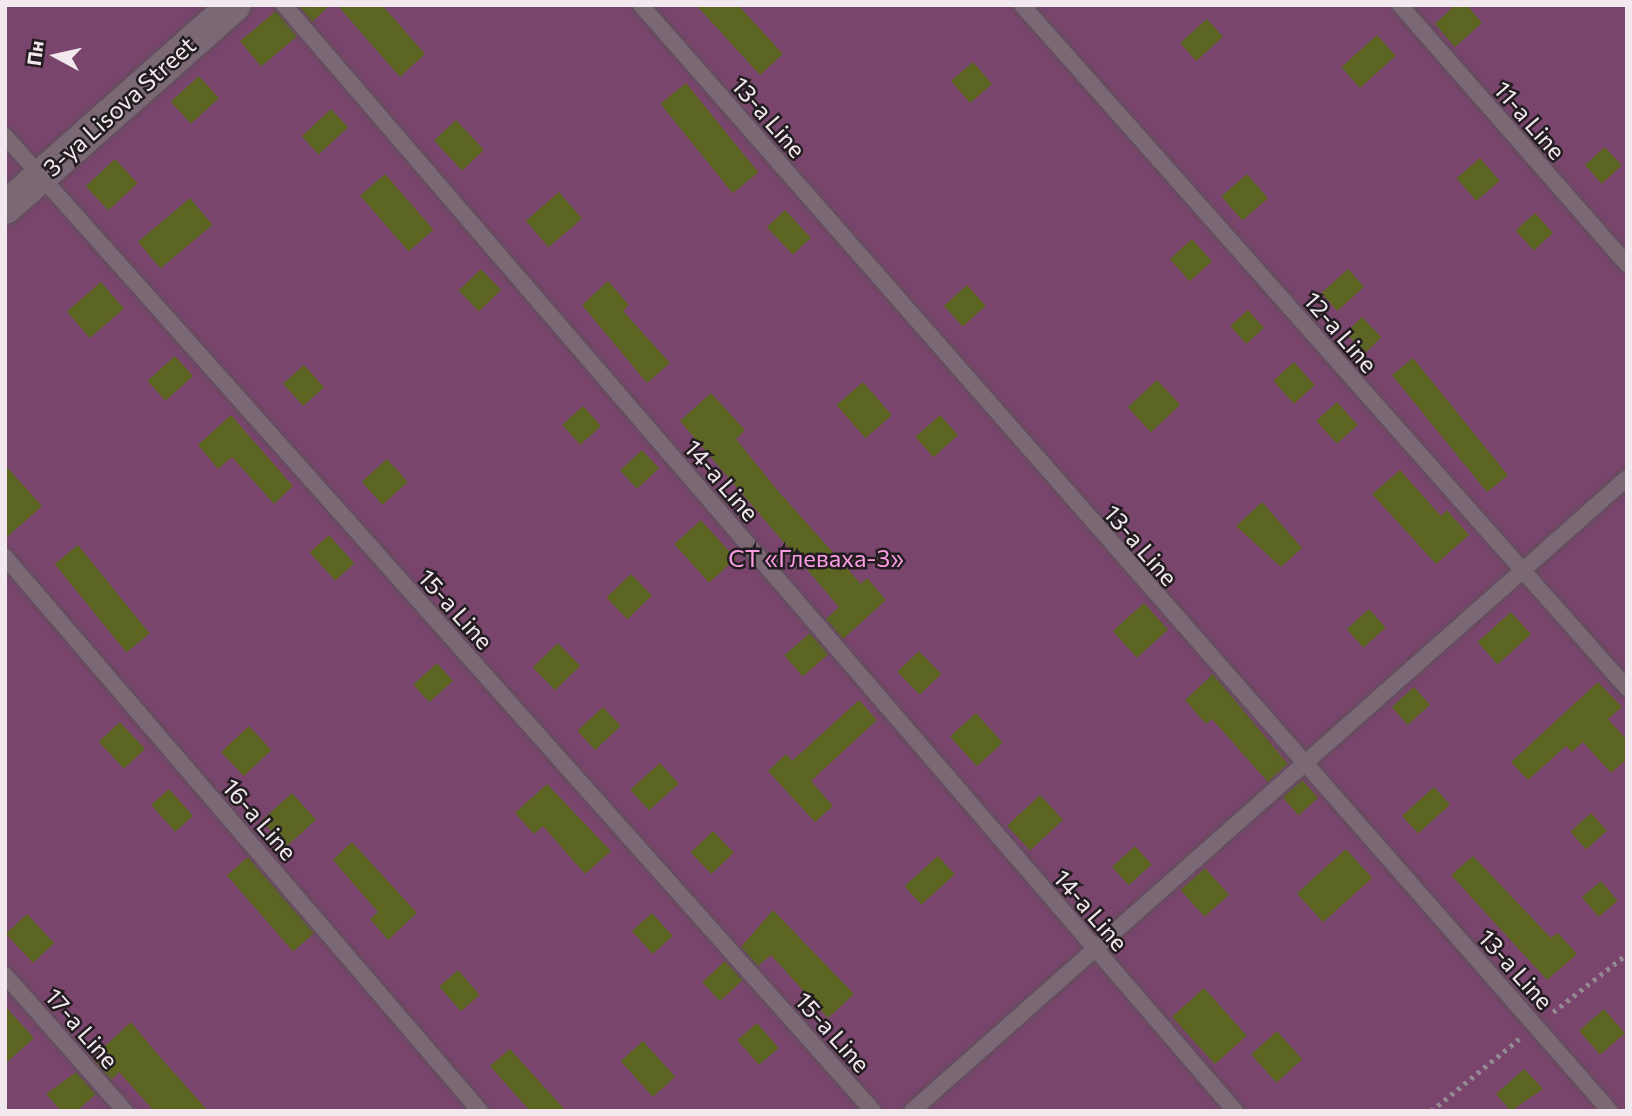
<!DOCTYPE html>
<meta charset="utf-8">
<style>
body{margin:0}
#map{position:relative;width:1632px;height:1116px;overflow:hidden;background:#41323d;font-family:Commissioner,sans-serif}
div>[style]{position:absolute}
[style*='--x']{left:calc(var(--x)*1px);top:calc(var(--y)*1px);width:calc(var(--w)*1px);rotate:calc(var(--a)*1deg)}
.green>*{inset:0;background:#79456c;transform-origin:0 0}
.building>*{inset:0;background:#5c6522;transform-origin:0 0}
.path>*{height:4.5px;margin-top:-2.25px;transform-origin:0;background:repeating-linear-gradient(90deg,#958991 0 3.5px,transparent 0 8.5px)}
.roads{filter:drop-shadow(0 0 2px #5c5059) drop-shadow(0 0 2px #5c5059)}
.lane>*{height:16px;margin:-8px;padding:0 8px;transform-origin:8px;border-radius:8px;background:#7a6975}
.street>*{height:33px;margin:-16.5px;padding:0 16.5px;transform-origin:16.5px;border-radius:16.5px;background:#7a6975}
span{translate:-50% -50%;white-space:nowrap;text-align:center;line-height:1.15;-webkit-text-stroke:5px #231d21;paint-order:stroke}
.street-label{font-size:24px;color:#f2e9ef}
.park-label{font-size:24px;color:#fc9de4}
.frame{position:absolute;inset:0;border:7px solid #f2e9ef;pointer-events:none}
.north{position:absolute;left:21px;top:21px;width:70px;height:70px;-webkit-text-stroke:5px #231d21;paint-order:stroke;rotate:278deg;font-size:19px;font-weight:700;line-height:28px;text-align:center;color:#f2e9ef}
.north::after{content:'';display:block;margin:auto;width:24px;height:32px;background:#f2e9ef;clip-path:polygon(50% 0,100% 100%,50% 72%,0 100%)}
</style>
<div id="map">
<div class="green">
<div style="left:5px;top:5px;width:1622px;height:1106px"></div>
</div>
<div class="building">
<div style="clip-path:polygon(298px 5px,330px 5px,312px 22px)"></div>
<div style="clip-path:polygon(337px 5px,382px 5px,425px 54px,400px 77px)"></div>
<div style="clip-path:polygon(696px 5px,738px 5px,783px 54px,760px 75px)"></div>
<div style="clip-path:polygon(1455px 5px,1467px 5px,1482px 23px,1455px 47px,1435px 24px)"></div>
<div style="left:276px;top:11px;width:33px;height:47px;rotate:50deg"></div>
<div style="left:1207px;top:19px;width:24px;height:36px;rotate:48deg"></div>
<div style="left:1377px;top:35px;width:28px;height:48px;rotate:48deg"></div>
<div style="left:973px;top:62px;width:29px;height:29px;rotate:49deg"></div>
<div style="left:199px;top:76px;width:30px;height:38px;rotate:48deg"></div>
<div style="left:686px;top:83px;width:115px;height:33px;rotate:51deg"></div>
<div style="left:331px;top:109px;width:25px;height:40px;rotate:47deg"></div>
<div style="left:456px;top:120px;width:41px;height:30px;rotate:47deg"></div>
<div style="left:1605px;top:147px;width:25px;height:27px;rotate:48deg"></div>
<div style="left:1480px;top:158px;width:30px;height:31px;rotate:49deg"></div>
<div style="left:115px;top:159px;width:33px;height:40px;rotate:47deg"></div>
<div style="left:385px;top:174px;width:74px;height:33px;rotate:49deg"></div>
<div style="left:1247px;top:174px;width:32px;height:34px;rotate:49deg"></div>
<div style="left:559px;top:192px;width:35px;height:44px;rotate:49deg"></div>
<div style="left:190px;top:198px;width:35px;height:68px;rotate:50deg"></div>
<div style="left:785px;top:210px;width:38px;height:25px;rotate:47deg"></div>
<div style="left:1535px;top:213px;width:27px;height:26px;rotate:48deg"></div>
<div style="left:1192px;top:239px;width:30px;height:30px;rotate:48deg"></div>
<div style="left:481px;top:269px;width:29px;height:31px;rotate:46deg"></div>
<div style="left:1348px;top:269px;width:24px;height:36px;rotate:48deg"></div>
<div style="clip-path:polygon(608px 281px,629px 305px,623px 311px,670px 363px,647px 383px,582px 305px)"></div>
<div style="left:101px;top:282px;width:35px;height:45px;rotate:49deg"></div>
<div style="left:967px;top:285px;width:28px;height:31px;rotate:48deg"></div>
<div style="left:1248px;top:310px;width:24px;height:24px;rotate:48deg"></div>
<div style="left:1362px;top:317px;width:28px;height:23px;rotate:46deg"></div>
<div style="left:175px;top:356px;width:27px;height:37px;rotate:48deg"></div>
<div style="left:1413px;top:358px;width:151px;height:27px;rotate:51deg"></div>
<div style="left:1294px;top:362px;width:31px;height:28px;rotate:48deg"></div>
<div style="left:304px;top:365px;width:30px;height:28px;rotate:48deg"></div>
<div style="left:1157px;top:380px;width:34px;height:40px;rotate:47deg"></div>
<div style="left:863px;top:382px;width:44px;height:35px;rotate:49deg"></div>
<div style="clip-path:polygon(711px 393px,745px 430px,736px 439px,779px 492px,861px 584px,867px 578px,886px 600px,843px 639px,826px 619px,839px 607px,680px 421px)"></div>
<div style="left:1337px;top:402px;width:31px;height:28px;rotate:48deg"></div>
<div style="left:583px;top:406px;width:27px;height:28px;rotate:48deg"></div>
<div style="clip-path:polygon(231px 415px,293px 486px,274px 504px,232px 457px,218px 469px,198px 445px)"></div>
<div style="left:940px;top:415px;width:27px;height:33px;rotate:48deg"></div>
<div style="left:642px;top:450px;width:25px;height:30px;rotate:47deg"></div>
<div style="left:387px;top:459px;width:31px;height:34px;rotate:48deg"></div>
<div style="clip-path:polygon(5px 465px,42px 506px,5px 539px)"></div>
<div style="clip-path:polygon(1400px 470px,1441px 516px,1447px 510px,1469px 535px,1436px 564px,1372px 494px)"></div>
<div style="clip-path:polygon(1262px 502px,1302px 548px,1281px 567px,1236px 526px)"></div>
<div style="left:701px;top:520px;width:52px;height:36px;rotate:48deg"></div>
<div style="left:329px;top:535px;width:38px;height:26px;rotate:48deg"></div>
<div style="left:78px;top:545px;width:114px;height:30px;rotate:51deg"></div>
<div style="left:631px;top:574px;width:30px;height:34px;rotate:46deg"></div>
<div style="left:1144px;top:603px;width:36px;height:42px;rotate:48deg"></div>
<div style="left:1369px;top:609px;width:25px;height:30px;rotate:48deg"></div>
<div style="left:1511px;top:612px;width:30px;height:45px;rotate:48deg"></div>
<div style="left:810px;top:633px;width:28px;height:34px;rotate:49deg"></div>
<div style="left:558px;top:643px;width:32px;height:35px;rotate:46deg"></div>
<div style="left:919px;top:651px;width:32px;height:30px;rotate:46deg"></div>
<div style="left:437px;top:663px;width:24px;height:32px;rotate:48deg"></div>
<div style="clip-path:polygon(1213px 674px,1288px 764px,1268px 782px,1212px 719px,1206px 724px,1185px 700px)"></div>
<div style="clip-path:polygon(1598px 682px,1622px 707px,1608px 719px,1627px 740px,1627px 759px,1611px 773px,1583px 742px,1572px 752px,1566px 746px,1528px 780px,1511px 762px)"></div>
<div style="left:1414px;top:687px;width:24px;height:30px;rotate:48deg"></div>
<div style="clip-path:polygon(859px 700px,877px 720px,811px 781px,833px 806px,815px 822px,768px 771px,786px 754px,792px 761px)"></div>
<div style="left:603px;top:707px;width:26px;height:35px;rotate:47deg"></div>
<div style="left:976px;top:713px;width:40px;height:35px;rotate:48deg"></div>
<div style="left:120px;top:722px;width:37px;height:29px;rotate:47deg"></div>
<div style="left:249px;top:726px;width:33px;height:38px;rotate:47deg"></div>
<div style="left:660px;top:763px;width:28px;height:40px;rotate:48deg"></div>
<div style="left:1302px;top:780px;width:24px;height:26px;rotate:48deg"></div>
<div style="clip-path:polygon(547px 784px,611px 851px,585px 874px,543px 826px,534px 834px,515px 813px)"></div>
<div style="left:1434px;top:787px;width:24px;height:43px;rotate:48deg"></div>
<div style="left:169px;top:789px;width:36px;height:24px;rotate:48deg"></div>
<div style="left:292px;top:793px;width:36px;height:41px;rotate:48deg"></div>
<div style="left:1040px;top:795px;width:34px;height:45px;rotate:47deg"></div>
<div style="left:1591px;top:813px;width:24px;height:28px;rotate:48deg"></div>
<div style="left:713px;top:831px;width:30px;height:31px;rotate:46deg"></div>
<div style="clip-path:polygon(352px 842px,417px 913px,388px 940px,370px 919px,378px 912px,333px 860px)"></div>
<div style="left:1135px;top:846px;width:25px;height:31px;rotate:48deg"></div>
<div style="left:1346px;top:849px;width:39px;height:66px;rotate:48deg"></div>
<div style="left:938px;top:856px;width:25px;height:45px;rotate:48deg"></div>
<div style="clip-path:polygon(1473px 856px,1551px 938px,1558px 933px,1577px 954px,1547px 980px,1451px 875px)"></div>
<div style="left:248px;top:857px;width:101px;height:28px;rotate:49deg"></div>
<div style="left:1205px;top:868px;width:36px;height:33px;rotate:48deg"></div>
<div style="left:1601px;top:881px;width:26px;height:25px;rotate:50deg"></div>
<div style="clip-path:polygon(773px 910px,854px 994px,828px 1018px,771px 955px,758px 966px,741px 947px)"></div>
<div style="left:652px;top:913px;width:31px;height:27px;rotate:48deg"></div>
<div style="left:27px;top:914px;width:40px;height:29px;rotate:47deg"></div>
<div style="left:725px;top:961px;width:26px;height:31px;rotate:47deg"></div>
<div style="left:458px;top:970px;width:33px;height:25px;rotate:49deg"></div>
<div style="left:1204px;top:988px;width:64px;height:43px;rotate:48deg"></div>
<div style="clip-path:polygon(5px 1006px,34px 1038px,5px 1064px)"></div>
<div style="left:1604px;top:1009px;width:32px;height:33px;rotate:49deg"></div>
<div style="clip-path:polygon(131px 1022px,154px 1050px,208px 1111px,154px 1111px,119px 1072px,111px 1080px,92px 1058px)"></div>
<div style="left:757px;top:1023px;width:33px;height:26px;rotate:49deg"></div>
<div style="left:1277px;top:1031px;width:38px;height:35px;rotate:48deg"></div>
<div style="left:643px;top:1041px;width:48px;height:30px;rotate:48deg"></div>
<div style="clip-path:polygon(510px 1049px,566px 1111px,530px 1111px,490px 1066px)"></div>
<div style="clip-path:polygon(1524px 1069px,1543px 1089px,1511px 1111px,1496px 1094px)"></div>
<div style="clip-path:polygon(76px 1072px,96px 1094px,77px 1111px,61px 1111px,46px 1094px)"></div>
</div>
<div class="path">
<div style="--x:1553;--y:1012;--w:94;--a:-38.1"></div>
<div style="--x:1431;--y:1111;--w:114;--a:-39.3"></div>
</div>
<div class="roads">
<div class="lane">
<div style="--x:284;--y:5;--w:1459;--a:49.31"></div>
<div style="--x:641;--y:5;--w:1470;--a:48.78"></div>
<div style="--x:1022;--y:5;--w:912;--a:48.47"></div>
<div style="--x:1400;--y:5;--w:344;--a:48.8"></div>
<div style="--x:5;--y:136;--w:1305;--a:48.32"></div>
<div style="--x:5;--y:557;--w:730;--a:49.39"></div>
<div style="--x:5;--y:975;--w:181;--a:48.6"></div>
<div style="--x:912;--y:1111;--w:955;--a:-41.52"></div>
</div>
<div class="street">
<div style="--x:5;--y:207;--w:305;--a:-41.5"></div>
</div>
</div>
<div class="street-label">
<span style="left:119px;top:106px;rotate:-42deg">3-ya Lisova Street</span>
<span style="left:769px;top:117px;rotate:49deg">13-a Line</span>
<span style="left:1530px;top:120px;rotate:49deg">11-a Line</span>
<span style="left:1341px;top:332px;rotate:49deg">12-a Line</span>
<span style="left:722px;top:480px;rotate:49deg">14-a Line</span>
<span style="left:1141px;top:545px;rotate:49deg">13-a Line</span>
<span style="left:456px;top:609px;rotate:48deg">15-a Line</span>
<span style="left:260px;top:819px;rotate:49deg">16-a Line</span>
<span style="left:1091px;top:910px;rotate:49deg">14-a Line</span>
<span style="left:1516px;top:969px;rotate:48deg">13-a Line</span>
<span style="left:82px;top:1028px;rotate:49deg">17-a Line</span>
<span style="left:833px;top:1032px;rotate:48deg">15-a Line</span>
</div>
<div class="park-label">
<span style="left:816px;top:558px">СТ «Глеваха-3»</span>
</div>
<div class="frame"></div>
<div class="north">Пн</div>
</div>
